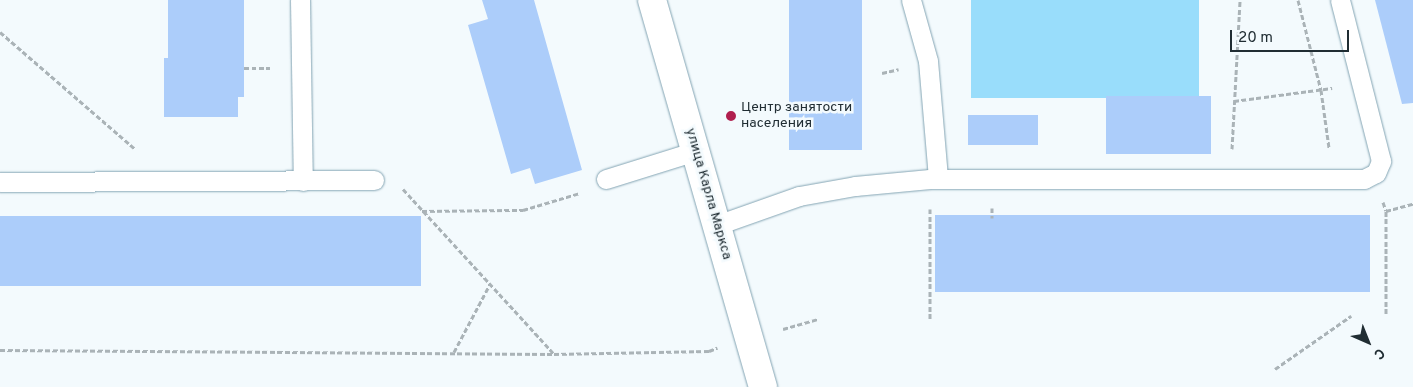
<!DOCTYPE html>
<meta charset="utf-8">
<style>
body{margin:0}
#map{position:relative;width:1413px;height:387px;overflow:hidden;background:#f3fafd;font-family:Overpass,sans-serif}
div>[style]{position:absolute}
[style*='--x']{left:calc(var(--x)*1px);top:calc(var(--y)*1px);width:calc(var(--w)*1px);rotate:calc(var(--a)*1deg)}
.green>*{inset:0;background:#99ddfb;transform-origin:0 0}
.building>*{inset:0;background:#accdfa;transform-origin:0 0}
.path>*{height:3px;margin-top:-1.5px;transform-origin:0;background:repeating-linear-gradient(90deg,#aab3b7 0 5px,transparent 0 7.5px)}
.roads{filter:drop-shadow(0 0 1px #83a4b3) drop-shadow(0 0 1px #83a4b3)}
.service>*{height:19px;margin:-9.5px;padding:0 9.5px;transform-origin:9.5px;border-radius:9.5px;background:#fff}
.minor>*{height:28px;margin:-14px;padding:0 14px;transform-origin:14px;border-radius:14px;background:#fff}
.dots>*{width:14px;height:14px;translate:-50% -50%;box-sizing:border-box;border:2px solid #f3fafd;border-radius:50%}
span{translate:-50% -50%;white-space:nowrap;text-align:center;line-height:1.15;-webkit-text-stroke:5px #f3fafd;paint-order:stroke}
.poi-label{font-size:14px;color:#202d33}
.left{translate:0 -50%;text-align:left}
.street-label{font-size:14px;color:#202d33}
.north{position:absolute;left:1343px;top:317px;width:50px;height:50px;-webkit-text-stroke:4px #f3fafd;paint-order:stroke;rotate:136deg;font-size:14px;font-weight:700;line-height:20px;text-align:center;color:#202d33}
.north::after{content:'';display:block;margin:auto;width:18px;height:22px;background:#202d33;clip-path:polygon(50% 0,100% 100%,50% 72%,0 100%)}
.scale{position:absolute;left:1230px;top:30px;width:119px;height:22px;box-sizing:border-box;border:2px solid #202d33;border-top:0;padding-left:6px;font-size:15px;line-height:18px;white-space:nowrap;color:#202d33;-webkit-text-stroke:4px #f3fafd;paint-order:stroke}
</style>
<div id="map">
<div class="green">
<div style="left:971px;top:0;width:228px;height:98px"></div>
</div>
<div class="building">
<div style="clip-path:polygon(168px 0,244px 0,244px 97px,238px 97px,238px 117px,164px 117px,164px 58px,168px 58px)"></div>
<div style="clip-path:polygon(482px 0,534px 0,582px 170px,535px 184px,530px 168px,511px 174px,468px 25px,488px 19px)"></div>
<div style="left:789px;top:0;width:73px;height:150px"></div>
<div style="clip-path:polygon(1375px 0,1413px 0,1413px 103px,1402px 104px)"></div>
<div style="left:1106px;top:96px;width:105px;height:58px"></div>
<div style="left:968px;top:115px;width:70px;height:30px"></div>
<div style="left:1370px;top:215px;width:77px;height:435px;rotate:90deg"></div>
<div style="left:0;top:216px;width:421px;height:70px"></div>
</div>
<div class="path">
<div style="--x:1298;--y:0;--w:93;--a:75.7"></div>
<div style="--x:1321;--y:90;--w:59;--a:82.1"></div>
<div style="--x:0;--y:32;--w:179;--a:40.9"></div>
<div style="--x:244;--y:68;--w:26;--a:0"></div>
<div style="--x:882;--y:73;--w:17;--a:-13"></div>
<div style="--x:1234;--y:101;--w:99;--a:-7.6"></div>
<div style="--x:1232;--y:149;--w:149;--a:-86.9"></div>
<div style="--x:403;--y:189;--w:224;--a:47.5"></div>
<div style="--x:1383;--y:202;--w:9;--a:72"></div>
<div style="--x:1386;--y:211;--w:105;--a:90"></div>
<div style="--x:992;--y:208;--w:10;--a:90"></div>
<div style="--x:930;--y:209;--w:110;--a:90"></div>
<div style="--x:422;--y:211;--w:101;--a:-0.6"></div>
<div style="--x:523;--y:210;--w:59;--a:-16.6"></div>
<div style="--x:1386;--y:211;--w:28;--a:-15"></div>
<div style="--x:783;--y:329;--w:36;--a:-16"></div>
<div style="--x:0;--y:350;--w:554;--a:0.41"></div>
<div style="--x:554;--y:354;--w:155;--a:-1.1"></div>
<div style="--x:709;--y:351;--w:9;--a:-21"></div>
<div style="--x:454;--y:352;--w:77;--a:-62.1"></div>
<div style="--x:1275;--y:369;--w:93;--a:-34.9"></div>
</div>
<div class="roads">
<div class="service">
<div style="--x:300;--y:0;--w:181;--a:89.1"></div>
<div style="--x:911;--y:0;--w:63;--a:74.4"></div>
<div style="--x:928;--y:61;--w:117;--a:85.1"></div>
<div style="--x:606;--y:179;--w:94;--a:-17.3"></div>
<div style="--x:0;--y:182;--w:374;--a:-0.3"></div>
<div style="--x:717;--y:225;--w:87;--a:-19.5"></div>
<div style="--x:799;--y:196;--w:57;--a:-10.1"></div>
<div style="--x:855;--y:186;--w:75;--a:-5.3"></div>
<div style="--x:930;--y:179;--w:434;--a:0"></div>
<div style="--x:1364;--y:179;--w:13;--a:-27"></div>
<div style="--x:1376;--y:173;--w:13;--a:-67"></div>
<div style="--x:1381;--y:161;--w:166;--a:-104.3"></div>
</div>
<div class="minor">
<div style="--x:652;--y:0;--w:403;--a:74"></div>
</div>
</div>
<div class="dots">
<div style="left:731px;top:116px;background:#b01f4e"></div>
</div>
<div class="poi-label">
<span class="left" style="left:741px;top:116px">Центр занятости<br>населения</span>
</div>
<div class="street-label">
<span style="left:708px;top:194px;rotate:74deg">улица Карла Маркса</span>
</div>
<div class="north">С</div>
<div class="scale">20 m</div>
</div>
